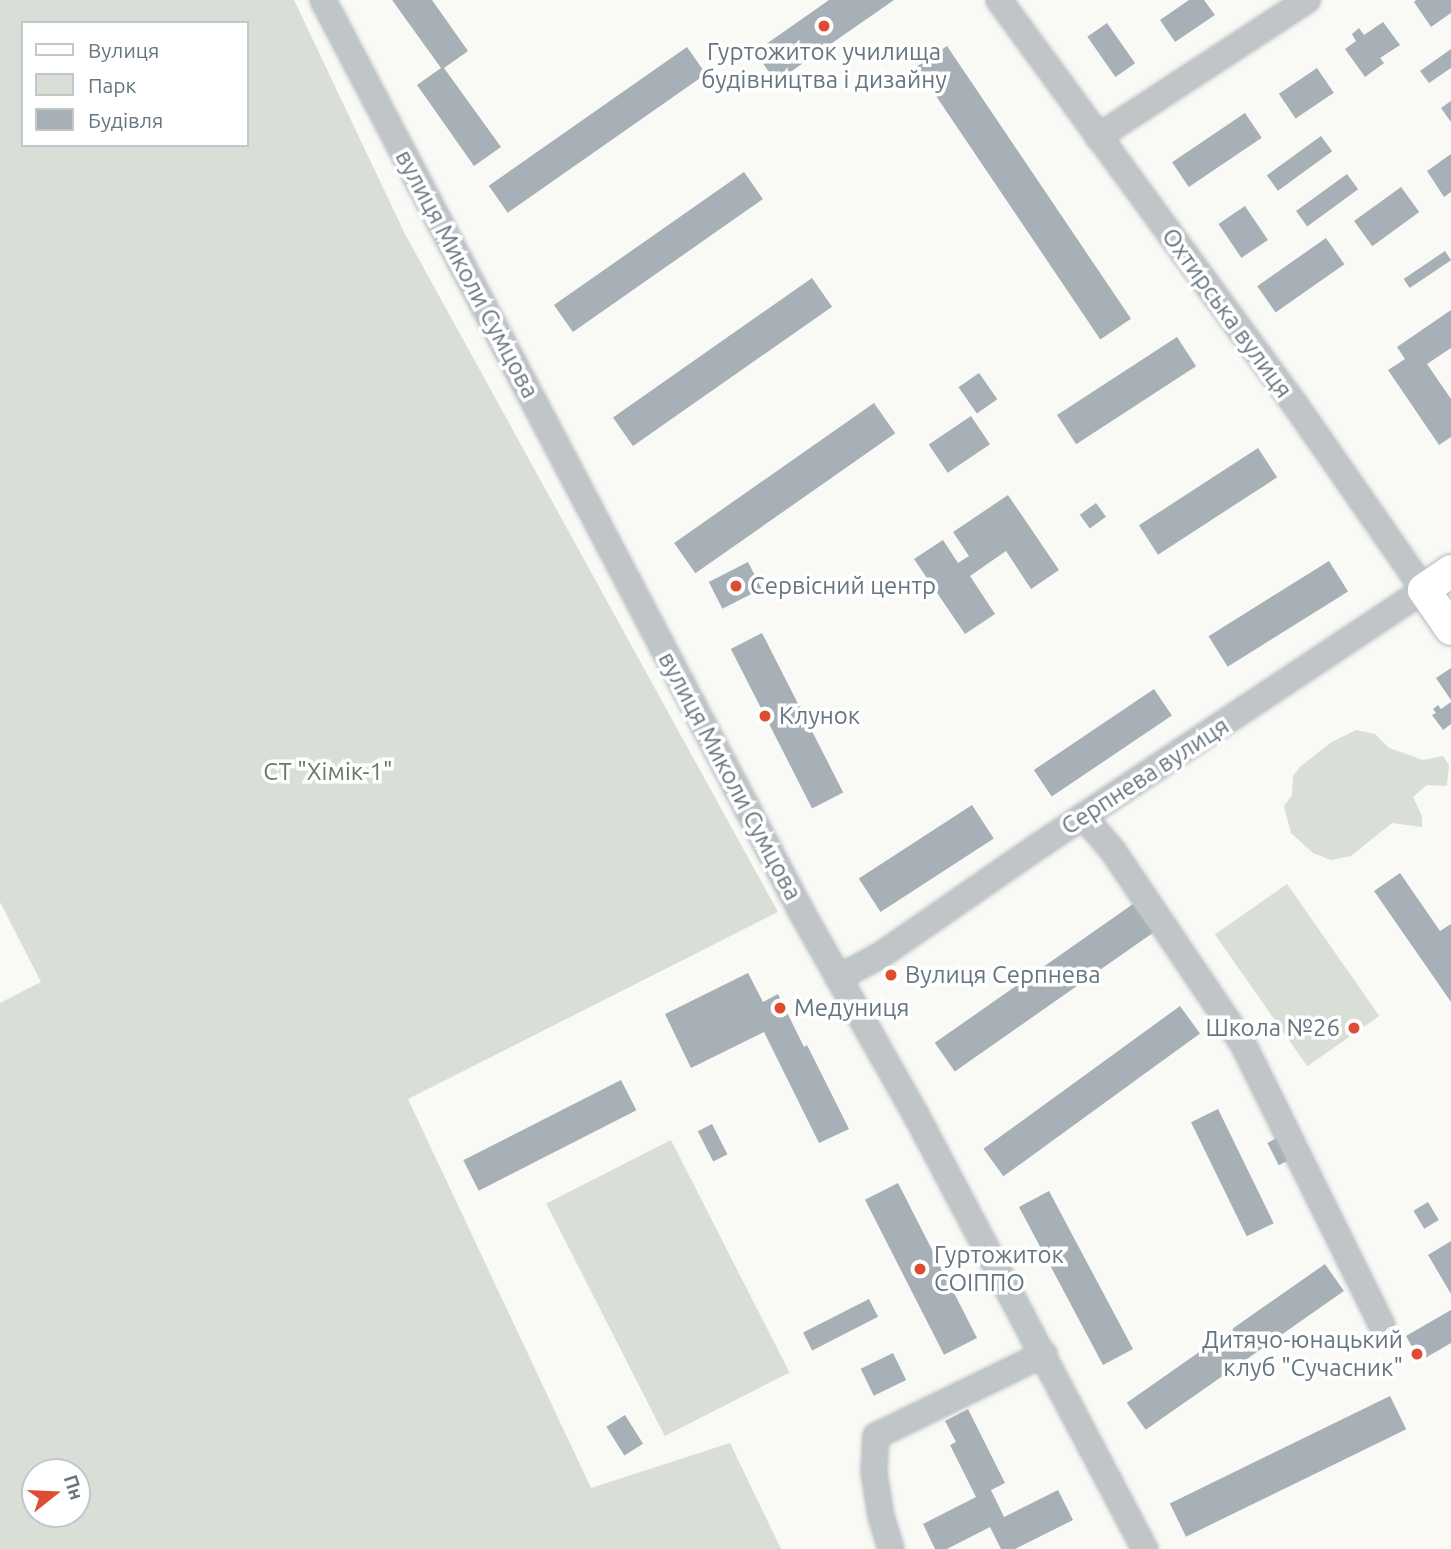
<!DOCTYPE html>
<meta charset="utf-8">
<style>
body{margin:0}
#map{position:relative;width:1451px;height:1549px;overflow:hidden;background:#f9f9f6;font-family:Ubuntu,sans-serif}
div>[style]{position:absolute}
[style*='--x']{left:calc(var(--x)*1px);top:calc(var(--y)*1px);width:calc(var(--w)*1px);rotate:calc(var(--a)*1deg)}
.green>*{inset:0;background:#d9ded6;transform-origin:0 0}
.building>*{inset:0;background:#a7b0b6;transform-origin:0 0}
.roads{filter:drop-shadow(0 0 2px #b4b9bd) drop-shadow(0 0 2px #b4b9bd)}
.minor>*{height:24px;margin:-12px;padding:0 12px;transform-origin:12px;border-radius:12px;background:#c0c5c8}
.major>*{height:32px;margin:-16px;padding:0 16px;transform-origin:16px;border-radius:16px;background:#fff}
.dots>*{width:19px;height:19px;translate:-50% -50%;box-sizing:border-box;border:4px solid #fff;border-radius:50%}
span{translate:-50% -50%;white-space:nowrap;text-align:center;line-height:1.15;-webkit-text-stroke:7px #fff;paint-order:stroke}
.poi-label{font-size:24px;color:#657680}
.left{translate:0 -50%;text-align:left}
.right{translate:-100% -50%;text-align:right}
.street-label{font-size:24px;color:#657680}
.park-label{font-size:24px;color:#697963}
.legend{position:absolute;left:21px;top:21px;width:228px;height:126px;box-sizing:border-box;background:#fff;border:2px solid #c1c8cc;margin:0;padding:9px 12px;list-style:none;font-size:21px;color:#657680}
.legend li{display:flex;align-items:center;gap:14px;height:35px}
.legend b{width:35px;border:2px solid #c1c8cc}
.north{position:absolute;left:21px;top:1458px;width:70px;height:70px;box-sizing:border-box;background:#fff;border:2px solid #c1c8cc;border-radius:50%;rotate:72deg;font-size:19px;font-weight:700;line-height:28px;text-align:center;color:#657680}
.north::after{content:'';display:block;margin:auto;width:24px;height:32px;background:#de4d31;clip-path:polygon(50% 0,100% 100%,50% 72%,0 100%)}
</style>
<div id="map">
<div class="green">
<div style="clip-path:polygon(evenodd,0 0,294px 0,405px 234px,778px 912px,408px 1099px,591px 1488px,730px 1443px,781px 1549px,0 1549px,0 1003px,41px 982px,0 902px,0 0,23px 23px,247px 23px,247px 145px,23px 145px,23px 23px,0 0,77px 1472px,77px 1514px,35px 1514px,35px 1472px,77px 1472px)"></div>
<div style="clip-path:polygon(1356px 730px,1375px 734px,1389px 748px,1423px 760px,1443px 756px,1449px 765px,1447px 786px,1427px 785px,1413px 797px,1422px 816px,1422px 827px,1392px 823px,1351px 856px,1331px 860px,1313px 853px,1291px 833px,1284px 806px,1292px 795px,1293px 776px,1300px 767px,1330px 743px)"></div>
<div style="left:1287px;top:884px;width:161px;height:88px;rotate:55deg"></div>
<div style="left:671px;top:1140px;width:261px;height:140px;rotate:63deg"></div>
</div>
<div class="building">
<div style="clip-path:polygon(392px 0,432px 0,468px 51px,444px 68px,501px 147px,474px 166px,417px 85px,441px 68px)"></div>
<div style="clip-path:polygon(829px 0,894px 0,776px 82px,755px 52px)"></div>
<div style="clip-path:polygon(1189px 0,1204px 0,1215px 15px,1175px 42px,1160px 20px)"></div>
<div style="clip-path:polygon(1416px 0,1451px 0,1451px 13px,1431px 27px,1414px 2px)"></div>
<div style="clip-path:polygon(1383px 22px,1400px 45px,1380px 58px,1384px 63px,1365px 77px,1345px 49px,1356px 41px,1352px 34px,1359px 28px,1364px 35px)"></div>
<div style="left:1107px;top:23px;width:49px;height:24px;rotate:55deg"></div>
<div style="left:947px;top:46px;width:329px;height:37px;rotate:56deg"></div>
<div style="left:687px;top:47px;width:33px;height:242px;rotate:55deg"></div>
<div style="clip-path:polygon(1451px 49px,1451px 68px,1429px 83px,1420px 71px)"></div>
<div style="left:1317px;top:68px;width:30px;height:46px;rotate:56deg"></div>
<div style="clip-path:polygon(1451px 101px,1451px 122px,1441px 108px)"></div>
<div style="left:1245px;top:113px;width:30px;height:88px;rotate:56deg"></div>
<div style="left:1321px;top:136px;width:19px;height:67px;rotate:54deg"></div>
<div style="clip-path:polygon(1451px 154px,1451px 192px,1444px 197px,1427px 171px)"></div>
<div style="left:744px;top:172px;width:33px;height:232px;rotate:55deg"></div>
<div style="left:1347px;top:174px;width:19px;height:63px;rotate:54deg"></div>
<div style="left:1401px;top:187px;width:31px;height:58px;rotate:54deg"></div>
<div style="left:1245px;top:206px;width:41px;height:32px;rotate:56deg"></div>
<div style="left:1326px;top:238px;width:32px;height:84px;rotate:55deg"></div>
<div style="left:1445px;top:251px;width:11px;height:50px;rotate:56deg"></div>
<div style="left:812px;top:278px;width:35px;height:243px;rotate:55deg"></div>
<div style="clip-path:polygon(1451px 310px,1451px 348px,1427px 364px,1451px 399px,1451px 437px,1439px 445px,1388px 370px,1405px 359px,1397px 347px)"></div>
<div style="left:1177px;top:337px;width:35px;height:143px;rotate:57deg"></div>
<div style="left:979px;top:373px;width:32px;height:25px;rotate:55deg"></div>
<div style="left:874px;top:403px;width:37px;height:244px;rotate:55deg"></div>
<div style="left:971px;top:416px;width:34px;height:51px;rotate:56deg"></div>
<div style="left:1258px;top:448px;width:35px;height:142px;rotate:57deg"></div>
<div style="clip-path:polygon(1008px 495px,1059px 570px,1031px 589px,1006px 551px,970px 576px,995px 614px,965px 634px,914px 559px,943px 540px,958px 563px,969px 556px,953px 532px)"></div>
<div style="left:1096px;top:503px;width:17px;height:20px;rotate:54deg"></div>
<div style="left:1329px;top:561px;width:36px;height:142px;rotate:58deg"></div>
<div style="left:748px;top:562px;width:30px;height:44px;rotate:63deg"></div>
<div style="left:762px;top:633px;width:179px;height:35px;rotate:63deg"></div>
<div style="clip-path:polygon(1451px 668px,1451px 700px,1436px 678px)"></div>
<div style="left:1154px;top:689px;width:32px;height:145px;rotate:56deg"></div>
<div style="clip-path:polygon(1451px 702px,1451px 724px,1443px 730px,1432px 715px,1436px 713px,1433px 709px,1438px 705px,1441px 709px)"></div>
<div style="left:972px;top:805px;width:40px;height:135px;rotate:57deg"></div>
<div style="clip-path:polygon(1400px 873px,1440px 931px,1451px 924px,1451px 1002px,1374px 891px)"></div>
<div style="left:1133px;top:904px;width:35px;height:242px;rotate:55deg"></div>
<div style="clip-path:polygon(748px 973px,763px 1002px,778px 994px,804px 1047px,807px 1045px,849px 1129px,819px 1143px,764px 1032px,691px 1068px,665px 1014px)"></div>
<div style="left:1180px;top:1006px;width:34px;height:243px;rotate:54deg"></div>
<div style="left:621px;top:1080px;width:34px;height:177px;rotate:63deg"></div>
<div style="left:1218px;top:1109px;width:127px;height:30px;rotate:64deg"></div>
<div style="left:712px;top:1124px;width:34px;height:16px;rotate:63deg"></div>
<div style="left:1279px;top:1137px;width:25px;height:13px;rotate:63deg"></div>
<div style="left:898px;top:1183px;width:174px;height:37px;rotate:63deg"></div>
<div style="left:1049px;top:1191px;width:179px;height:34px;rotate:62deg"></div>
<div style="left:1428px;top:1202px;width:21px;height:17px;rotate:59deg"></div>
<div style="clip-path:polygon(1451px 1241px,1451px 1294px,1428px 1255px)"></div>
<div style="left:1325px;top:1264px;width:33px;height:242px;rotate:55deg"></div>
<div style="left:869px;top:1299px;width:20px;height:74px;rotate:63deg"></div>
<div style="clip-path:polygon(1451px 1310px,1451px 1343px,1420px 1361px,1406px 1336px)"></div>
<div style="left:893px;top:1353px;width:30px;height:36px;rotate:64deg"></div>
<div style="left:1390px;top:1396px;width:37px;height:245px;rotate:64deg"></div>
<div style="clip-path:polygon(968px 1409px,1005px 1483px,991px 1490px,1004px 1517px,1058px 1490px,1073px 1520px,1015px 1549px,1001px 1549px,990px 1527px,947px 1549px,935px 1549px,923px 1524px,976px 1497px,950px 1445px,956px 1442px,945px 1421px)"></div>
<div style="left:625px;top:1415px;width:34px;height:22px;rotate:58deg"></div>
</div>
<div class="roads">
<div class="minor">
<div style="--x:323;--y:0;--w:1029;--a:62.31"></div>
<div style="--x:801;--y:911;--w:234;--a:60.6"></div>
<div style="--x:916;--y:1115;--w:491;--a:62.2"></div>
<div style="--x:1098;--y:137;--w:250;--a:-33.2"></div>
<div style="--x:1083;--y:816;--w:46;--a:49.4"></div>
<div style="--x:1113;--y:851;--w:230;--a:56"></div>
<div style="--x:1242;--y:1042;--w:316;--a:63.7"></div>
<div style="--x:838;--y:978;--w:49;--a:-28.1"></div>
<div style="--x:881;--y:955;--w:193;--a:-34.7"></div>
<div style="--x:1040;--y:845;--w:461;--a:-33.6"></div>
<div style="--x:1424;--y:590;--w:224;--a:-124.8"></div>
<div style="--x:1296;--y:406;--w:503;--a:-126.19"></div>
<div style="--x:891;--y:1549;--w:34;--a:-107"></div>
<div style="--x:881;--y:1517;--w:46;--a:-98.8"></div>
<div style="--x:874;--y:1472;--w:36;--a:-87"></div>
<div style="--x:876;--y:1436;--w:187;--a:-26"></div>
</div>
<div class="major">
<div style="--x:1451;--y:571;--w:33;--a:145"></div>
<div style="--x:1424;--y:590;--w:47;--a:55.3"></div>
</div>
</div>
<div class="dots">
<div style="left:824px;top:26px;background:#de4d31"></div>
<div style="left:736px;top:586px;background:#de4d31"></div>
<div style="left:765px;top:716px;background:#de4d31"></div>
<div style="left:891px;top:975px;background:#de4d31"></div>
<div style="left:780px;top:1008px;background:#de4d31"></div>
<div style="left:1354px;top:1028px;background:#de4d31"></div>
<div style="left:920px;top:1269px;background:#de4d31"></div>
<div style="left:1417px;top:1354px;background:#de4d31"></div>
</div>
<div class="poi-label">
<span style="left:824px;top:66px">Гуртожиток училища<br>будівництва і дизайну</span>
<span class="left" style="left:750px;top:586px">Сервісний центр</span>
<span class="left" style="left:779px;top:716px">Клунок</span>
<span class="left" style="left:905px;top:975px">Вулиця Серпнева</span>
<span class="left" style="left:794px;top:1008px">Медуниця</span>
<span class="right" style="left:1340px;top:1028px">Школа №26</span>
<span class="left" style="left:934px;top:1269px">Гуртожиток<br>СОІППО</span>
<span class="right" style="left:1403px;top:1354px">Дитячо-юнацький<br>клуб "Сучасник"</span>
</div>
<div class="street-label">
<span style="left:467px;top:274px;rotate:62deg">вулиця Миколи Сумцова</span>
<span style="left:1227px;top:313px;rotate:54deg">Охтирська вулиця</span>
<span style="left:730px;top:776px;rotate:62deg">вулиця Миколи Сумцова</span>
<span style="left:1145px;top:776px;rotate:-33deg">Серпнева вулиця</span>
</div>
<div class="park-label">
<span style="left:328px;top:772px">СТ "Хімік-1"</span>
</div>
<ul class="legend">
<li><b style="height:9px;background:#fff"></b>Вулиця</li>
<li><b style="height:19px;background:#d9ded6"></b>Парк</li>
<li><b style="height:19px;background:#a7b0b6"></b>Будівля</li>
</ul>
<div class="north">Пн</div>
</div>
